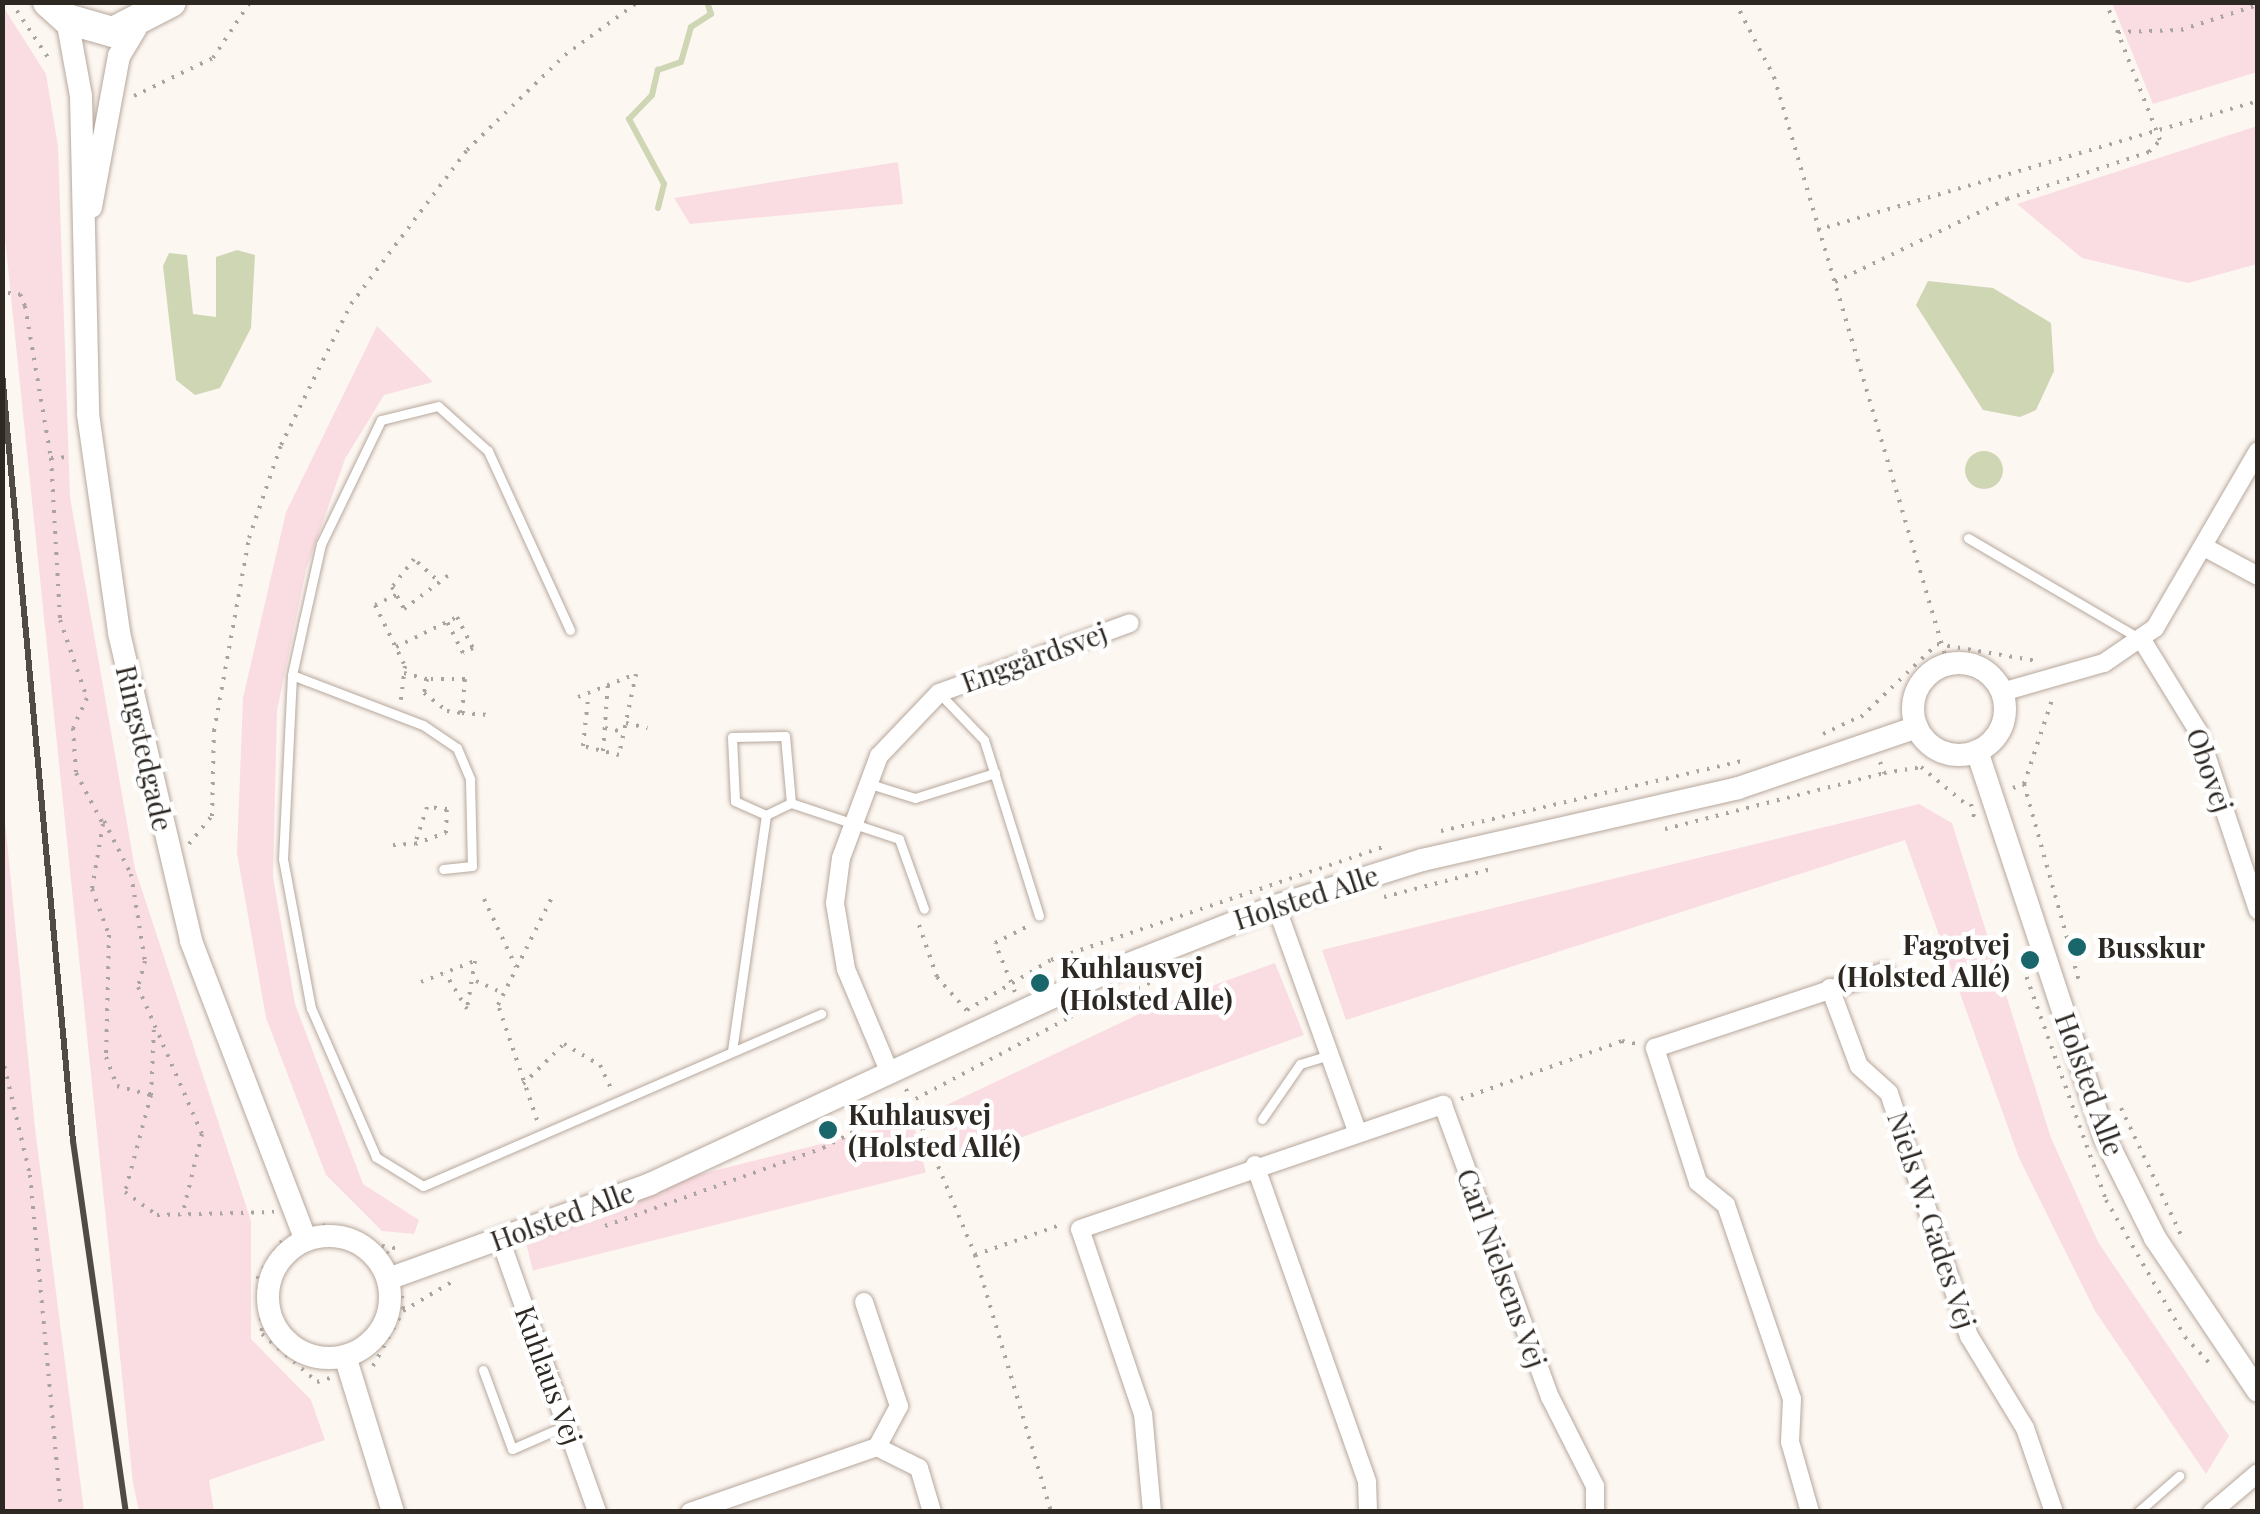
<!DOCTYPE html>
<meta charset="utf-8">
<style>
body{margin:0}
#map{position:relative;width:2260px;height:1514px;overflow:hidden;background:#fdf7f2;font-family:"Playfair Display",serif}
div>[style]{position:absolute}
[style*='--x']{left:calc(var(--x)*1px);top:calc(var(--y)*1px);width:calc(var(--w)*1px);rotate:calc(var(--a)*1deg)}
.green>*{inset:0;background:#fadde2;transform-origin:0 0}
.water>*{inset:0;background:#cfd6b4}
.round{border-radius:50%}
.stream>*{height:6px;margin:-3px;padding:0 3px;transform-origin:3px;border-radius:3px;background:#cfd6b4}
.path>*{height:4px;margin-top:-2px;transform-origin:0;background:repeating-linear-gradient(90deg,#aaa49f 0 2.5px,transparent 0 10.5px)}
.roads{filter:drop-shadow(0 0 2px #b6a89c) drop-shadow(0 0 2px #b6a89c)}
.service>*{height:9px;margin:-4.5px;padding:0 4.5px;transform-origin:4.5px;border-radius:4.5px;background:#fff}
.minor>*{height:18px;margin:-9px;padding:0 9px;transform-origin:9px;border-radius:9px;background:#fff}
.tertiary>*{height:22px;margin:-11px;padding:0 11px;transform-origin:11px;border-radius:11px;background:#fff}
.tertiary>.ring{margin:-11px;padding:0;box-sizing:content-box;background:none;border:22px solid #fff;border-radius:50%}
.primary>*{height:30px;margin:-15px;padding:0 15px;transform-origin:15px;border-radius:15px;background:#fff}
.rail>*{height:6px;margin:-3px;padding:0 3px;transform-origin:3px;border-radius:3px;background:#514b46}
.dots>*{width:28px;height:28px;translate:-50% -50%;box-sizing:border-box;border:5px solid #fff;border-radius:50%}
span{translate:-50% -50%;white-space:nowrap;text-align:center;line-height:1.15;-webkit-text-stroke:9px #fff;paint-order:stroke}
.street-label{font-size:28px;color:#2e2823}
.poi-label{font-size:28px;color:#2e2823;font-weight:700}
.right{translate:-100% -50%;text-align:right}
.left{translate:0 -50%;text-align:left}
.frame{position:absolute;inset:0;border:5px solid #2e2823;pointer-events:none}
</style>
<div id="map">
<div class="green">
<div style="clip-path:polygon(2112px 3px,2257px 3px,2257px 72px,2153px 104px)"></div>
<div style="clip-path:polygon(2px 5px,46px 74px,58px 146px,70px 497px,135px 869px,251px 1221px,251px 1339px,311px 1400px,325px 1440px,209px 1480px,214px 1511px,139px 1511px,133px 1483px,3px 219px)"></div>
<div style="clip-path:polygon(2257px 126px,2257px 264px,2188px 283px,2082px 258px,2017px 204px)"></div>
<div style="clip-path:polygon(898px 162px,903px 204px,690px 224px,674px 198px)"></div>
<div style="clip-path:polygon(377px 326px,433px 382px,384px 395px,345px 459px,306px 570px,277px 711px,273px 877px,295px 1004px,363px 1184px,419px 1220px,414px 1234px,382px 1231px,326px 1175px,266px 1018px,237px 853px,243px 698px,286px 512px)"></div>
<div style="clip-path:polygon(3px 800px,35px 1128px,84px 1511px,3px 1511px)"></div>
<div style="clip-path:polygon(1919px 804px,1952px 823px,2051px 1138px,2098px 1242px,2229px 1436px,2206px 1474px,2095px 1311px,2019px 1158px,1905px 840px,1346px 1020px,1322px 950px)"></div>
<div style="clip-path:polygon(1275px 963px,1304px 1035px,956px 1161px,936px 1110px,1154px 1007px)"></div>
<div style="left:913px;top:1121px;width:53px;height:405px;rotate:76deg"></div>
</div>
<div class="water">
<div style="clip-path:polygon(237px 250px,255px 255px,251px 328px,220px 388px,195px 395px,176px 380px,163px 266px,169px 253px,187px 255px,193px 314px,216px 317px,216px 257px)"></div>
<div style="clip-path:polygon(1928px 281px,1993px 288px,2051px 323px,2054px 371px,2036px 410px,2020px 417px,1983px 410px,1916px 305px)"></div>
<div class="round" style="left:1965px;top:451px;width:38px;height:38px"></div>
</div>
<div class="stream">
<div style="--x:658;--y:208;--w:25;--a:-76"></div>
<div style="--x:664;--y:184;--w:74;--a:-118.3"></div>
<div style="--x:629;--y:119;--w:33;--a:-46"></div>
<div style="--x:652;--y:95;--w:26;--a:-77"></div>
<div style="--x:658;--y:70;--w:24;--a:-19"></div>
<div style="--x:681;--y:62;--w:36;--a:-74"></div>
<div style="--x:691;--y:27;--w:24;--a:-33"></div>
<div style="--x:711;--y:14;--w:13;--a:-108"></div>
</div>
<div class="path">
<div style="--x:11;--y:2;--w:72;--a:56.3"></div>
<div style="--x:1735;--y:2;--w:85;--a:62.5"></div>
<div style="--x:1774;--y:77;--w:613;--a:73.52"></div>
<div style="--x:2118;--y:32;--w:63;--a:-1.8"></div>
<div style="--x:2181;--y:30;--w:81;--a:-18"></div>
<div style="--x:134;--y:96;--w:88;--a:-25.7"></div>
<div style="--x:213;--y:58;--w:67;--a:-56.5"></div>
<div style="--x:1817;--y:230;--w:459;--a:-16.3"></div>
<div style="--x:1835;--y:282;--w:191;--a:-25.8"></div>
<div style="--x:2007;--y:199;--w:150;--a:-18.3"></div>
<div style="--x:2149;--y:152;--w:16;--a:-47"></div>
<div style="--x:2160;--y:140;--w:148;--a:-111.4"></div>
<div style="--x:8;--y:293;--w:12;--a:5"></div>
<div style="--x:20;--y:294;--w:13;--a:67"></div>
<div style="--x:25;--y:306;--w:154;--a:80.3"></div>
<div style="--x:51;--y:458;--w:20;--a:-3"></div>
<div style="--x:51;--y:458;--w:162;--a:86.8"></div>
<div style="--x:60;--y:620;--w:83;--a:70.9"></div>
<div style="--x:87;--y:698;--w:33;--a:115"></div>
<div style="--x:73;--y:728;--w:45;--a:86.2"></div>
<div style="--x:76;--y:773;--w:58;--a:62.1"></div>
<div style="--x:103;--y:824;--w:66;--a:99.6"></div>
<div style="--x:92;--y:889;--w:49;--a:69.7"></div>
<div style="--x:109;--y:935;--w:122;--a:91.4"></div>
<div style="--x:106;--y:1057;--w:31;--a:69"></div>
<div style="--x:117;--y:1086;--w:35;--a:15"></div>
<div style="--x:151;--y:1095;--w:100;--a:105"></div>
<div style="--x:125;--y:1192;--w:39;--a:36"></div>
<div style="--x:157;--y:1215;--w:117;--a:-1.5"></div>
<div style="--x:435;--y:578;--w:28;--a:-138"></div>
<div style="--x:414;--y:559;--w:36;--a:128"></div>
<div style="--x:392;--y:587;--w:25;--a:61"></div>
<div style="--x:404;--y:609;--w:61;--a:-37.1"></div>
<div style="--x:396;--y:595;--w:23;--a:155"></div>
<div style="--x:375;--y:605;--w:68;--a:63.8"></div>
<div style="--x:405;--y:666;--w:34;--a:97"></div>
<div style="--x:396;--y:647;--w:68;--a:-26.2"></div>
<div style="--x:457;--y:617;--w:35;--a:63"></div>
<div style="--x:473;--y:648;--w:11;--a:153"></div>
<div style="--x:463;--y:653;--w:35;--a:-117"></div>
<div style="--x:404;--y:673;--w:24;--a:15"></div>
<div style="--x:2258;--y:673;--w:10;--a:90"></div>
<div style="--x:578;--y:697;--w:62;--a:-21.6"></div>
<div style="--x:636;--y:674;--w:83;--a:101.9"></div>
<div style="--x:619;--y:755;--w:37;--a:-166"></div>
<div style="--x:583;--y:746;--w:47;--a:-83.9"></div>
<div style="--x:462;--y:713;--w:34;--a:-85"></div>
<div style="--x:465;--y:679;--w:38;--a:180"></div>
<div style="--x:427;--y:679;--w:14;--a:102"></div>
<div style="--x:424;--y:693;--w:29;--a:38"></div>
<div style="--x:447;--y:711;--w:15;--a:8"></div>
<div style="--x:462;--y:713;--w:27;--a:4"></div>
<div style="--x:1861;--y:717;--w:105;--a:-43.8"></div>
<div style="--x:1937;--y:644;--w:100;--a:9.7"></div>
<div style="--x:626;--y:723;--w:22;--a:13"></div>
<div style="--x:605;--y:728;--w:19;--a:12"></div>
<div style="--x:1823;--y:734;--w:42;--a:-25.3"></div>
<div style="--x:603;--y:751;--w:68;--a:-85.8"></div>
<div style="--x:1880;--y:762;--w:12;--a:70"></div>
<div style="--x:1884;--y:773;--w:37;--a:-9"></div>
<div style="--x:1921;--y:767;--w:60;--a:39.6"></div>
<div style="--x:2024;--y:784;--w:89;--a:-71.6"></div>
<div style="--x:2013;--y:788;--w:12;--a:-20"></div>
<div style="--x:2024;--y:784;--w:209;--a:74.4"></div>
<div style="--x:1971;--y:804;--w:17;--a:77"></div>
<div style="--x:104;--y:821;--w:59;--a:63"></div>
<div style="--x:131;--y:874;--w:88;--a:80.9"></div>
<div style="--x:145;--y:961;--w:27;--a:105"></div>
<div style="--x:138;--y:987;--w:160;--a:66.5"></div>
<div style="--x:202;--y:1134;--w:84;--a:103.7"></div>
<div style="--x:1665;--y:829;--w:226;--a:-14.3"></div>
<div style="--x:1441;--y:831;--w:310;--a:-13.1"></div>
<div style="--x:189;--y:844;--w:36;--a:-51"></div>
<div style="--x:212;--y:816;--w:85;--a:-88.7"></div>
<div style="--x:214;--y:731;--w:196;--a:-79.7"></div>
<div style="--x:249;--y:538;--w:98;--a:-71"></div>
<div style="--x:281;--y:445;--w:157;--a:-63.6"></div>
<div style="--x:351;--y:304;--w:193;--a:-53"></div>
<div style="--x:467;--y:150;--w:136;--a:-44.1"></div>
<div style="--x:565;--y:55;--w:90;--a:-36"></div>
<div style="--x:393;--y:845;--w:22;--a:-3"></div>
<div style="--x:415;--y:844;--w:33;--a:-20"></div>
<div style="--x:446;--y:833;--w:24;--a:-88"></div>
<div style="--x:447;--y:809;--w:20;--a:-174"></div>
<div style="--x:427;--y:807;--w:39;--a:108"></div>
<div style="--x:1384;--y:897;--w:115;--a:-14.6"></div>
<div style="--x:484;--y:899;--w:75;--a:64.8"></div>
<div style="--x:919;--y:925;--w:55;--a:70.9"></div>
<div style="--x:937;--y:977;--w:45;--a:48.6"></div>
<div style="--x:2023;--y:967;--w:247;--a:70.4"></div>
<div style="--x:2106;--y:1200;--w:158;--a:60"></div>
<div style="--x:2185;--y:1337;--w:40;--a:47"></div>
<div style="--x:476;--y:981;--w:30;--a:24"></div>
<div style="--x:421;--y:982;--w:58;--a:-21.3"></div>
<div style="--x:475;--y:961;--w:49;--a:99.5"></div>
<div style="--x:467;--y:1009;--w:42;--a:-121.4"></div>
<div style="--x:1015;--y:992;--w:53;--a:-112.2"></div>
<div style="--x:995;--y:943;--w:38;--a:-27"></div>
<div style="--x:967;--y:1010;--w:98;--a:-30.8"></div>
<div style="--x:1051;--y:960;--w:356;--a:-18.8"></div>
<div style="--x:2;--y:1056;--w:122;--a:76.8"></div>
<div style="--x:30;--y:1175;--w:338;--a:84.7"></div>
<div style="--x:523;--y:1084;--w:57;--a:-44.3"></div>
<div style="--x:564;--y:1044;--w:42;--a:30.3"></div>
<div style="--x:600;--y:1065;--w:26;--a:65"></div>
<div style="--x:906;--y:1089;--w:180;--a:67.4"></div>
<div style="--x:975;--y:1255;--w:268;--a:73.5"></div>
<div style="--x:151;--y:1095;--w:68;--a:-87.5"></div>
<div style="--x:1461;--y:1099;--w:171;--a:-19.8"></div>
<div style="--x:1622;--y:1041;--w:15;--a:11"></div>
<div style="--x:2121;--y:1108;--w:140;--a:64.7"></div>
<div style="--x:537;--y:1120;--w:121;--a:-108.7"></div>
<div style="--x:498;--y:1005;--w:123;--a:-63.4"></div>
<div style="--x:322;--y:1225;--w:64;--a:19.3"></div>
<div style="--x:605;--y:1226;--w:232;--a:-19.7"></div>
<div style="--x:823;--y:1148;--w:280;--a:-27.9"></div>
<div style="--x:1070;--y:1017;--w:114;--a:-23.2"></div>
<div style="--x:282;--y:1241;--w:42;--a:124.4"></div>
<div style="--x:258;--y:1276;--w:58;--a:86.1"></div>
<div style="--x:262;--y:1334;--w:73;--a:41.1"></div>
<div style="--x:317;--y:1382;--w:14;--a:-17"></div>
<div style="--x:388;--y:1254;--w:10;--a:-127"></div>
<div style="--x:382;--y:1246;--w:20;--a:9"></div>
<div style="--x:975;--y:1255;--w:90;--a:-19.4"></div>
<div style="--x:402;--y:1296;--w:15;--a:86"></div>
<div style="--x:403;--y:1311;--w:61;--a:-30.8"></div>
<div style="--x:373;--y:1366;--w:63;--a:-61.4"></div>
</div>
<div class="roads">
<div class="service">
<div style="--x:1968;--y:538;--w:202;--a:30.4"></div>
<div style="--x:570;--y:630;--w:197;--a:-114.6"></div>
<div style="--x:488;--y:451;--w:67;--a:-138"></div>
<div style="--x:438;--y:406;--w:59;--a:166.2"></div>
<div style="--x:381;--y:420;--w:138;--a:115.8"></div>
<div style="--x:321;--y:544;--w:78;--a:102.6"></div>
<div style="--x:304;--y:620;--w:56;--a:102.3"></div>
<div style="--x:292;--y:675;--w:184;--a:92.8"></div>
<div style="--x:283;--y:859;--w:152;--a:79.4"></div>
<div style="--x:311;--y:1008;--w:163;--a:66.4"></div>
<div style="--x:376;--y:1157;--w:55;--a:31.7"></div>
<div style="--x:423;--y:1186;--w:434;--a:-23.4"></div>
<div style="--x:292;--y:675;--w:140;--a:20.9"></div>
<div style="--x:423;--y:725;--w:41;--a:34.1"></div>
<div style="--x:457;--y:748;--w:34;--a:67"></div>
<div style="--x:470;--y:779;--w:87;--a:88.7"></div>
<div style="--x:472;--y:866;--w:29;--a:174"></div>
<div style="--x:939;--y:693;--w:65;--a:46.2"></div>
<div style="--x:984;--y:740;--w:184;--a:72.6"></div>
<div style="--x:870;--y:784;--w:47;--a:17.3"></div>
<div style="--x:915;--y:798;--w:84;--a:-17.4"></div>
<div style="--x:766;--y:815;--w:34;--a:-156"></div>
<div style="--x:735;--y:801;--w:64;--a:-92.7"></div>
<div style="--x:732;--y:737;--w:53;--a:-1.1"></div>
<div style="--x:785;--y:736;--w:67;--a:84.9"></div>
<div style="--x:732;--y:1051;--w:238;--a:-81.8"></div>
<div style="--x:766;--y:815;--w:28;--a:-26"></div>
<div style="--x:791;--y:803;--w:114;--a:18.4"></div>
<div style="--x:899;--y:839;--w:74;--a:70.3"></div>
<div style="--x:1262;--y:1119;--w:67;--a:-55.4"></div>
<div style="--x:1300;--y:1064;--w:30;--a:-17"></div>
<div style="--x:483;--y:1370;--w:84;--a:69.8"></div>
<div style="--x:512;--y:1449;--w:58;--a:-23.5"></div>
<div style="--x:2138;--y:1512;--w:55;--a:-41.3"></div>
</div>
<div class="minor">
<div style="--x:2206;--y:548;--w:59;--a:28.3"></div>
<div style="--x:2142;--y:640;--w:107;--a:58.4"></div>
<div style="--x:2198;--y:731;--w:189;--a:71.5"></div>
<div style="--x:2002;--y:692;--w:106;--a:-15.9"></div>
<div style="--x:2104;--y:663;--w:62;--a:-34.5"></div>
<div style="--x:2155;--y:628;--w:205;--a:-59.8"></div>
<div style="--x:1276;--y:906;--w:239;--a:70.2"></div>
<div style="--x:1830;--y:988;--w:83;--a:69.6"></div>
<div style="--x:1859;--y:1066;--w:40;--a:42"></div>
<div style="--x:1889;--y:1093;--w:256;--a:71.8"></div>
<div style="--x:1969;--y:1336;--w:108;--a:58.7"></div>
<div style="--x:2025;--y:1428;--w:89;--a:71"></div>
<div style="--x:889;--y:1071;--w:111;--a:-112.9"></div>
<div style="--x:846;--y:969;--w:67;--a:-99.5"></div>
<div style="--x:835;--y:903;--w:45;--a:-82.4"></div>
<div style="--x:841;--y:858;--w:109;--a:-69.6"></div>
<div style="--x:879;--y:756;--w:87;--a:-46.4"></div>
<div style="--x:939;--y:693;--w:203;--a:-20.1"></div>
<div style="--x:1255;--y:1165;--w:336;--a:70.5"></div>
<div style="--x:1367;--y:1482;--w:30;--a:88"></div>
<div style="--x:500;--y:1239;--w:290;--a:70.4"></div>
<div style="--x:864;--y:1302;--w:110;--a:71.4"></div>
<div style="--x:899;--y:1406;--w:47;--a:118.2"></div>
<div style="--x:690;--y:1512;--w:198;--a:-19.2"></div>
<div style="--x:877;--y:1447;--w:47;--a:26.6"></div>
<div style="--x:919;--y:1468;--w:46;--a:73.5"></div>
<div style="--x:1152;--y:1512;--w:98;--a:-95.2"></div>
<div style="--x:1143;--y:1414;--w:195;--a:-108.8"></div>
<div style="--x:1080;--y:1229;--w:384;--a:-18.9"></div>
<div style="--x:1443;--y:1105;--w:311;--a:69.9"></div>
<div style="--x:1550;--y:1397;--w:100;--a:63.2"></div>
<div style="--x:1595;--y:1486;--w:26;--a:90"></div>
<div style="--x:1810;--y:1512;--w:73;--a:-105.9"></div>
<div style="--x:1790;--y:1442;--w:43;--a:-87.3"></div>
<div style="--x:1792;--y:1399;--w:205;--a:-108.8"></div>
<div style="--x:1726;--y:1205;--w:36;--a:-141"></div>
<div style="--x:1698;--y:1182;--w:141;--a:-107.8"></div>
<div style="--x:1655;--y:1048;--w:243;--a:-18.4"></div>
<div style="--x:2212;--y:1512;--w:60;--a:-40.3"></div>
</div>
<div class="tertiary">
<div style="--x:67;--y:19;--w:78;--a:79.7"></div>
<div style="--x:81;--y:96;--w:318;--a:88.7"></div>
<div style="--x:88;--y:414;--w:221;--a:81.9"></div>
<div style="--x:119;--y:633;--w:316;--a:76.8"></div>
<div style="--x:191;--y:941;--w:320;--a:69"></div>
<div style="--x:91;--y:207;--w:154;--a:-79.5"></div>
<div style="--x:119;--y:56;--w:33;--a:-59"></div>
<div class="ring" style="left:1913px;top:663px;width:70px;height:70px"></div>
<div style="--x:1977;--y:751;--w:410;--a:71.7"></div>
<div style="--x:2106;--y:1140;--w:110;--a:63.4"></div>
<div style="--x:2155;--y:1238;--w:184;--a:56.1"></div>
<div class="ring" style="left:268px;top:1236px;width:100px;height:100px"></div>
<div style="--x:388;--y:1279;--w:279;--a:-19.9"></div>
<div style="--x:650;--y:1184;--w:486;--a:-24.9"></div>
<div style="--x:1091;--y:979;--w:199;--a:-21.5"></div>
<div style="--x:1276;--y:906;--w:153;--a:-17.5"></div>
<div style="--x:1422;--y:860;--w:324;--a:-12.8"></div>
<div style="--x:1738;--y:788;--w:189;--a:-18.8"></div>
<div style="--x:345;--y:1356;--w:163;--a:72.9"></div>
</div>
<div class="primary">
<div style="--x:48;--y:2;--w:25;--a:42"></div>
<div style="--x:67;--y:19;--w:48;--a:15.8"></div>
<div style="--x:113;--y:32;--w:65;--a:-27.3"></div>
</div>
</div>
<div class="rail">
<div style="--x:2;--y:373;--w:771;--a:84.72"></div>
<div style="--x:73;--y:1141;--w:375;--a:81.9"></div>
</div>
<div class="dots">
<div style="left:2077px;top:947px;background:#19676a"></div>
<div style="left:2030px;top:960px;background:#19676a"></div>
<div style="left:1040px;top:983px;background:#19676a"></div>
<div style="left:828px;top:1130px;background:#19676a"></div>
</div>
<div class="street-label">
<span style="left:1034px;top:657px;rotate:-20deg">Enggårdsvej</span>
<span style="left:145px;top:748px;rotate:77deg">Ringstedgade</span>
<span style="left:2210px;top:770px;rotate:71deg">Obovej</span>
<span style="left:1306px;top:897px;rotate:-18deg">Holsted Alle</span>
<span style="left:2090px;top:1084px;rotate:70deg">Holsted Alle</span>
<span style="left:562px;top:1216px;rotate:-20deg">Holsted Alle</span>
<span style="left:1932px;top:1220px;rotate:72deg">Niels W. Gades Vej</span>
<span style="left:1502px;top:1268px;rotate:70deg">Carl Nielsens Vej</span>
<span style="left:549px;top:1375px;rotate:70deg">Kuhlaus Vej</span>
</div>
<div class="poi-label">
<span class="right" style="left:2010px;top:960px">Fagotvej<br>(Holsted Allé)</span>
<span class="left" style="left:2097px;top:947px">Busskur</span>
<span class="left" style="left:1060px;top:983px">Kuhlausvej<br>(Holsted Alle)</span>
<span class="left" style="left:848px;top:1130px">Kuhlausvej<br>(Holsted Allé)</span>
</div>
<div class="frame"></div>
</div>
